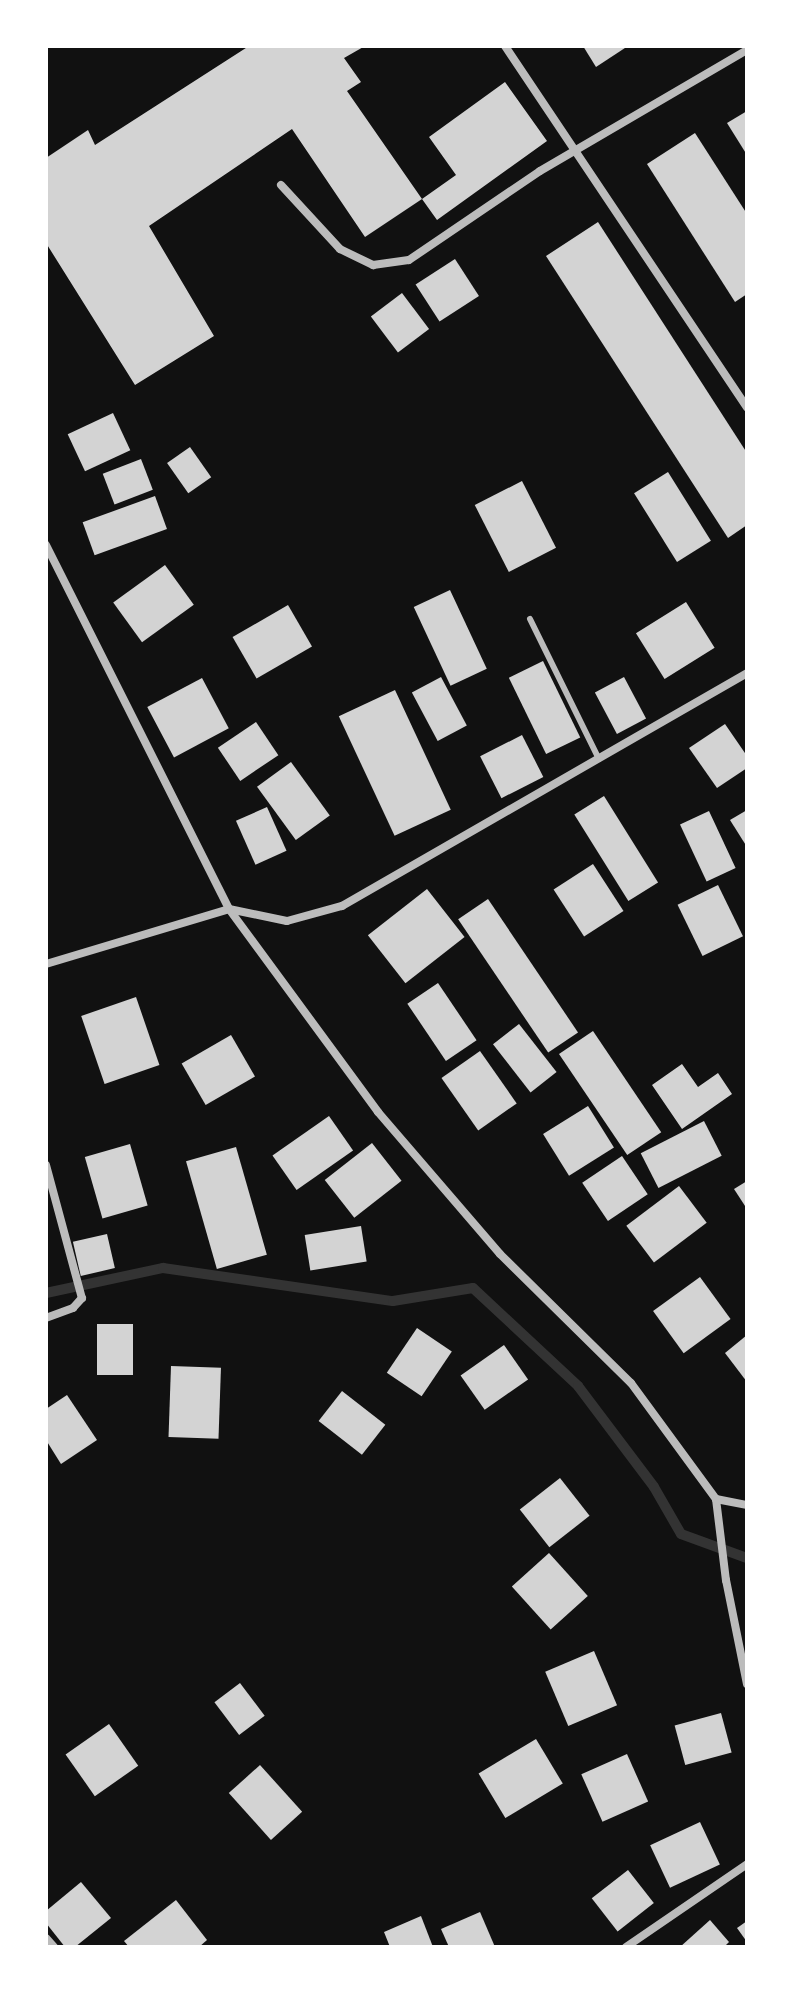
<!DOCTYPE html>
<style>
body{margin:0}
#map{position:relative;width:793px;height:1993px;overflow:hidden;background:#111;font-family:"Crimson Pro",serif}
div>[style]{position:absolute}
[style*='--x']{left:calc(var(--x)*1px);top:calc(var(--y)*1px);width:calc(var(--w)*1px);rotate:calc(var(--a)*1deg)}
.stream>*{height:10px;margin:-5px;padding:0 5px;transform-origin:5px;border-radius:5px;background:#333}
.building>*{inset:0;background:#d3d3d3;transform-origin:0 0}
.service>*{height:6px;margin:-3px;padding:0 3px;transform-origin:3px;border-radius:3px;background:#bcbcbc}
.minor>*{height:8px;margin:-4px;padding:0 4px;transform-origin:4px;border-radius:4px;background:#bcbcbc}
span{translate:-50% -50%;white-space:nowrap;text-align:center;line-height:1.15;-webkit-text-stroke:8px #fff;paint-order:stroke}
.frame{position:absolute;inset:0;border:48px solid #fff;pointer-events:none}
</style>
<div id="map">
<div class="stream">
<div style="--x:46;--y:1293;--w:120;--a:-12.1"></div>
<div style="--x:163;--y:1268;--w:232;--a:8.2"></div>
<div style="--x:393;--y:1301;--w:81;--a:-9.2"></div>
<div style="--x:473;--y:1288;--w:144;--a:43"></div>
<div style="--x:578;--y:1386;--w:126;--a:53"></div>
<div style="--x:654;--y:1487;--w:54;--a:60.1"></div>
<div style="--x:681;--y:1534;--w:70;--a:20"></div>
</div>
<div class="building">
<div style="clip-path:polygon(249px 46px,365px 46px,344px 58px,361px 82px,347px 91px,422px 199px,365px 237px,292px 129px,149px 226px,214px 336px,135px 385px,46px 243px,46px 158px,88px 130px,95px 145px)"></div>
<div style="clip-path:polygon(583px 46px,628px 46px,596px 67px)"></div>
<div style="clip-path:polygon(505px 82px,547px 141px,437px 220px,422px 199px,456px 175px,429px 137px)"></div>
<div style="clip-path:polygon(747px 111px,747px 155px,727px 123px)"></div>
<div style="clip-path:polygon(695px 133px,747px 214px,747px 294px,735px 302px,647px 164px)"></div>
<div style="clip-path:polygon(598px 222px,747px 453px,747px 525px,728px 538px,546px 256px)"></div>
<div style="left:455px;top:259px;width:44px;height:47px;rotate:57deg"></div>
<div style="left:402px;top:293px;width:45px;height:39px;rotate:53deg"></div>
<div style="left:113px;top:413px;width:41px;height:50px;rotate:65deg"></div>
<div style="left:190px;top:447px;width:37px;height:28px;rotate:55deg"></div>
<div style="left:141px;top:459px;width:33px;height:41px;rotate:69deg"></div>
<div style="left:668px;top:472px;width:81px;height:40px;rotate:58deg"></div>
<div style="left:522px;top:481px;width:75px;height:53px;rotate:63deg"></div>
<div style="left:155px;top:496px;width:35px;height:77px;rotate:70deg"></div>
<div style="left:165px;top:565px;width:49px;height:64px;rotate:54deg"></div>
<div style="left:450px;top:590px;width:87px;height:40px;rotate:65deg"></div>
<div style="left:686px;top:602px;width:54px;height:59px;rotate:58deg"></div>
<div style="left:288px;top:605px;width:48px;height:64px;rotate:60deg"></div>
<div style="left:543px;top:661px;width:85px;height:38px;rotate:64deg"></div>
<div style="left:441px;top:677px;width:55px;height:33px;rotate:62deg"></div>
<div style="left:624px;top:677px;width:47px;height:33px;rotate:62deg"></div>
<div style="left:202px;top:678px;width:57px;height:62px;rotate:62deg"></div>
<div style="left:395px;top:690px;width:132px;height:62px;rotate:65deg"></div>
<div style="left:256px;top:722px;width:40px;height:46px;rotate:56deg"></div>
<div style="clip-path:polygon(725px 724px,747px 756px,747px 768px,717px 788px,689px 748px)"></div>
<div style="left:522px;top:735px;width:47px;height:47px;rotate:63deg"></div>
<div style="left:291px;top:762px;width:66px;height:42px;rotate:54deg"></div>
<div style="left:604px;top:796px;width:102px;height:35px;rotate:58deg"></div>
<div style="left:267px;top:807px;width:48px;height:34px;rotate:66deg"></div>
<div style="clip-path:polygon(747px 810px,747px 847px,730px 820px)"></div>
<div style="left:709px;top:811px;width:63px;height:32px;rotate:65deg"></div>
<div style="left:593px;top:864px;width:56px;height:47px;rotate:57deg"></div>
<div style="left:718px;top:885px;width:57px;height:45px;rotate:64deg"></div>
<div style="left:427px;top:889px;width:61px;height:75px;rotate:52deg"></div>
<div style="left:488px;top:899px;width:161px;height:36px;rotate:56deg"></div>
<div style="left:438px;top:983px;width:69px;height:37px;rotate:56deg"></div>
<div style="left:136px;top:997px;width:72px;height:58px;rotate:71deg"></div>
<div style="left:519px;top:1024px;width:61px;height:33px;rotate:52deg"></div>
<div style="left:593px;top:1031px;width:122px;height:41px;rotate:56deg"></div>
<div style="left:231px;top:1035px;width:48px;height:57px;rotate:60deg"></div>
<div style="left:480px;top:1051px;width:64px;height:47px;rotate:55deg"></div>
<div style="clip-path:polygon(682px 1064px,698px 1087px,718px 1073px,732px 1094px,682px 1129px,652px 1085px)"></div>
<div style="left:588px;top:1106px;width:49px;height:53px;rotate:58deg"></div>
<div style="left:329px;top:1116px;width:42px;height:69px;rotate:55deg"></div>
<div style="left:704px;top:1121px;width:39px;height:71px;rotate:63deg"></div>
<div style="left:372px;top:1143px;width:48px;height:60px;rotate:52deg"></div>
<div style="left:130px;top:1144px;width:64px;height:47px;rotate:74deg"></div>
<div style="left:236px;top:1147px;width:112px;height:52px;rotate:74deg"></div>
<div style="left:622px;top:1156px;width:46px;height:48px;rotate:56deg"></div>
<div style="clip-path:polygon(747px 1181px,747px 1209px,734px 1189px)"></div>
<div style="left:679px;top:1186px;width:46px;height:66px;rotate:53deg"></div>
<div style="left:361px;top:1226px;width:36px;height:57px;rotate:81deg"></div>
<div style="left:107px;top:1234px;width:35px;height:35px;rotate:77deg"></div>
<div style="left:700px;top:1277px;width:52px;height:58px;rotate:54deg"></div>
<div style="left:97px;top:1324px;width:36px;height:51px"></div>
<div style="left:417px;top:1328px;width:42px;height:54px;rotate:34deg"></div>
<div style="clip-path:polygon(747px 1335px,747px 1382px,725px 1353px)"></div>
<div style="left:504px;top:1345px;width:42px;height:53px;rotate:55deg"></div>
<div style="left:171px;top:1366px;width:50px;height:71px;rotate:2deg"></div>
<div style="left:342px;top:1391px;width:55px;height:38px;rotate:38deg"></div>
<div style="clip-path:polygon(67px 1395px,97px 1440px,61px 1464px,46px 1440px,46px 1409px)"></div>
<div style="left:560px;top:1478px;width:48px;height:51px;rotate:52deg"></div>
<div style="left:549px;top:1553px;width:58px;height:50px;rotate:48deg"></div>
<div style="left:594px;top:1651px;width:59px;height:53px;rotate:67deg"></div>
<div style="left:240px;top:1683px;width:41px;height:32px;rotate:53deg"></div>
<div style="left:721px;top:1713px;width:41px;height:48px;rotate:75deg"></div>
<div style="left:109px;top:1724px;width:51px;height:53px;rotate:55deg"></div>
<div style="left:536px;top:1739px;width:52px;height:67px;rotate:59deg"></div>
<div style="left:627px;top:1754px;width:52px;height:50px;rotate:66deg"></div>
<div style="left:260px;top:1765px;width:63px;height:42px;rotate:48deg"></div>
<div style="left:700px;top:1822px;width:47px;height:55px;rotate:65deg"></div>
<div style="left:628px;top:1870px;width:42px;height:46px;rotate:52deg"></div>
<div style="clip-path:polygon(81px 1882px,111px 1918px,75px 1947px,65px 1947px,46px 1923px,46px 1911px)"></div>
<div style="clip-path:polygon(176px 1900px,207px 1940px,199px 1947px,129px 1947px,124px 1941px)"></div>
<div style="clip-path:polygon(480px 1912px,495px 1947px,449px 1947px,441px 1929px)"></div>
<div style="clip-path:polygon(421px 1916px,433px 1947px,390px 1947px,384px 1932px)"></div>
<div style="clip-path:polygon(710px 1920px,729px 1942px,724px 1947px,680px 1947px)"></div>
<div style="clip-path:polygon(747px 1921px,747px 1942px,737px 1928px)"></div>
</div>
<div class="service">
<div style="--x:530;--y:619;--w:156;--a:63.8"></div>
</div>
<div class="minor">
<div style="--x:505;--y:46;--w:435;--a:56.2"></div>
<div style="--x:281;--y:185;--w:87;--a:47.3"></div>
<div style="--x:340;--y:249;--w:37;--a:26"></div>
<div style="--x:373;--y:265;--w:36;--a:-8"></div>
<div style="--x:409;--y:260;--w:158;--a:-34.2"></div>
<div style="--x:540;--y:171;--w:240;--a:-30.3"></div>
<div style="--x:46;--y:545;--w:407;--a:63.3"></div>
<div style="--x:229;--y:909;--w:252;--a:53.7"></div>
<div style="--x:378;--y:1112;--w:187;--a:49.3"></div>
<div style="--x:500;--y:1254;--w:184;--a:44.6"></div>
<div style="--x:631;--y:1383;--w:144;--a:53.8"></div>
<div style="--x:716;--y:1499;--w:82;--a:83"></div>
<div style="--x:726;--y:1580;--w:106;--a:78.6"></div>
<div style="--x:46;--y:964;--w:191;--a:-16.7"></div>
<div style="--x:229;--y:909;--w:59;--a:11.7"></div>
<div style="--x:287;--y:921;--w:57;--a:-15.3"></div>
<div style="--x:342;--y:906;--w:467;--a:-29.9"></div>
<div style="--x:46;--y:1165;--w:138;--a:74.9"></div>
<div style="--x:82;--y:1298;--w:13;--a:132"></div>
<div style="--x:73;--y:1308;--w:29;--a:160"></div>
<div style="--x:716;--y:1499;--w:32;--a:11"></div>
<div style="--x:46;--y:1938;--w:12;--a:48"></div>
<div style="--x:626;--y:1947;--w:147;--a:-34.4"></div>
</div>
<div class="frame"></div>
</div>
